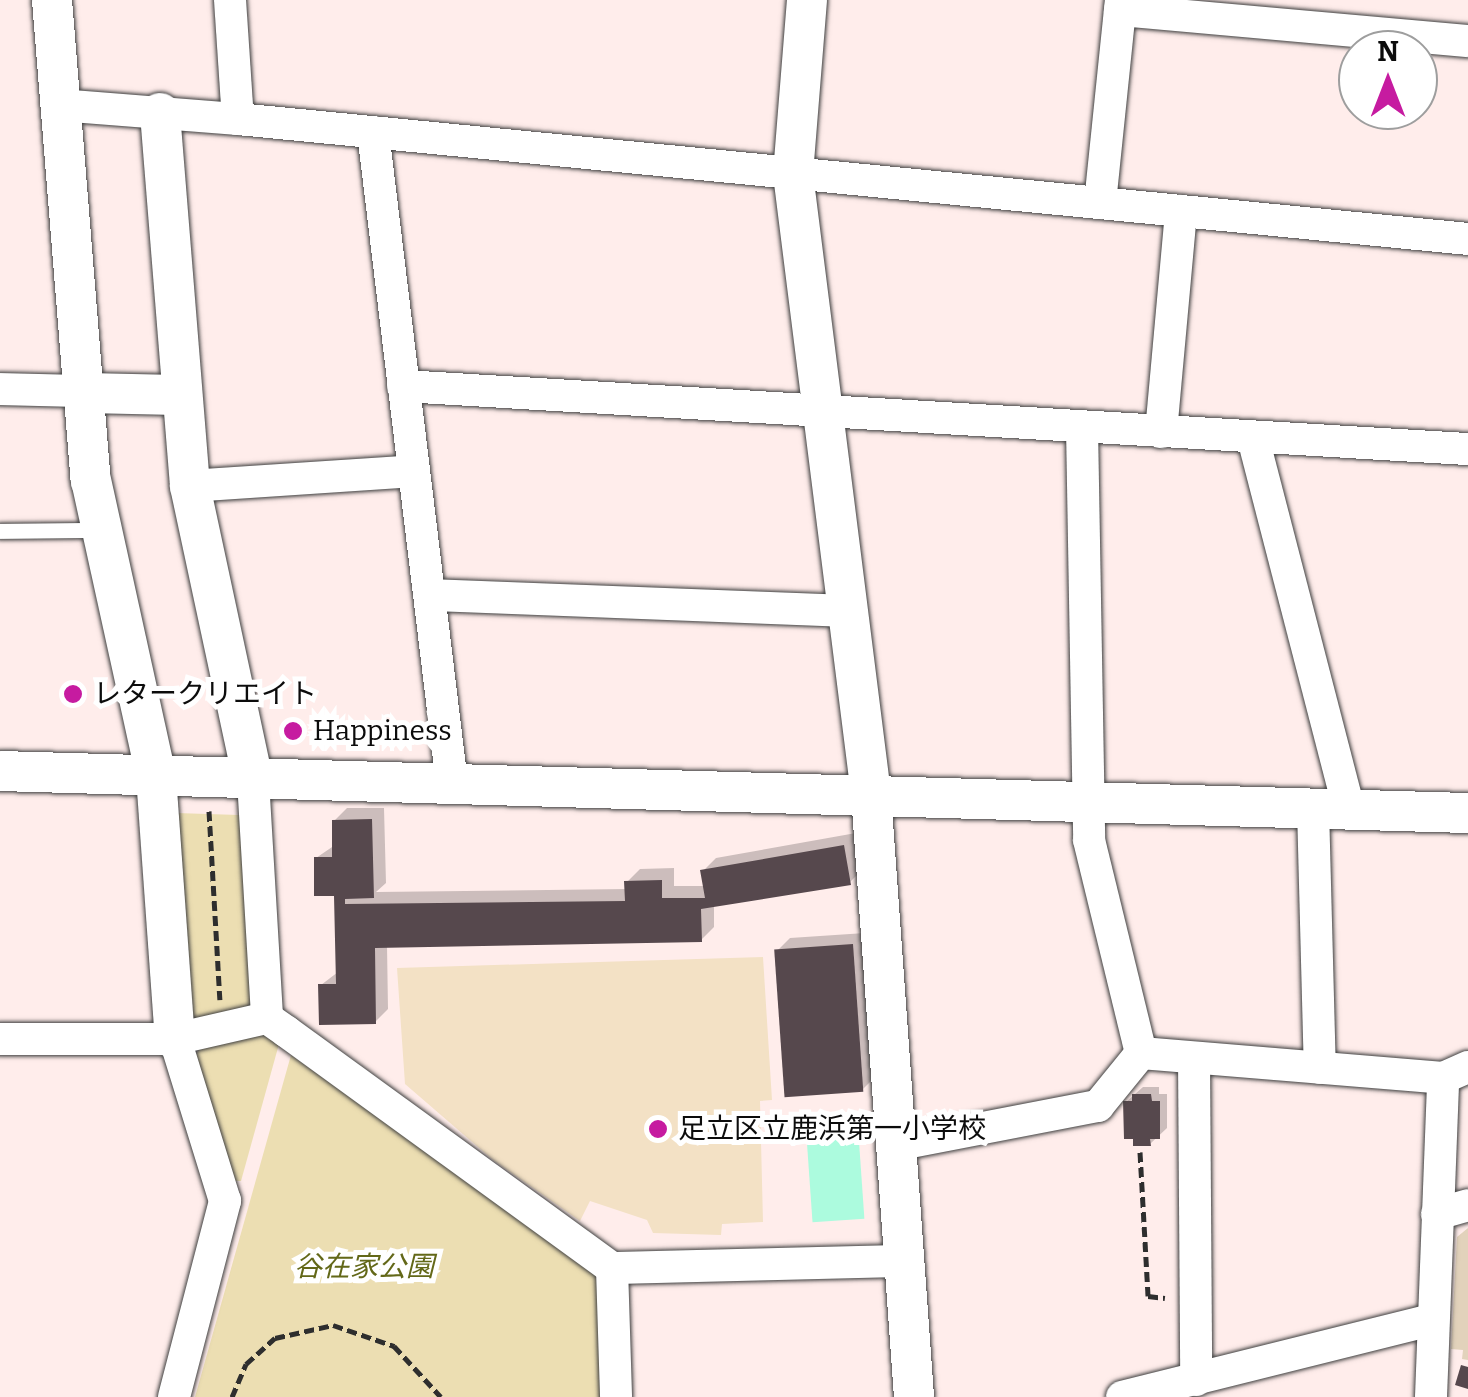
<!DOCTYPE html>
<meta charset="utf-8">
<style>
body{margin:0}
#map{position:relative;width:1468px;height:1397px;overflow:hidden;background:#ffedeb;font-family:Bitter,"Noto Sans JP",serif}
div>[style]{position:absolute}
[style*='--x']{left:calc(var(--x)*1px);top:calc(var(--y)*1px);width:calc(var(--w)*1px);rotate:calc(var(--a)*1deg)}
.green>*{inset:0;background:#ecdeb2}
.cemetery>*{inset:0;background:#e2d2bb}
.pitch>*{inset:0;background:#f3e1c5}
.water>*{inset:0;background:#acfbde;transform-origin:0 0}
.shadow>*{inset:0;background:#0003}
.building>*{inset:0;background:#56484d;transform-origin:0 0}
.path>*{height:5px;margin-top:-2.5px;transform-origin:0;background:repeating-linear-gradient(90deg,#2e2e2e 0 10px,transparent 0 15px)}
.roads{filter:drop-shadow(0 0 2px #3f3f3f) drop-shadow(0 0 2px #3f3f3f)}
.service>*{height:15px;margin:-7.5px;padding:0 7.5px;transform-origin:7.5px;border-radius:7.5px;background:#fff}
.minor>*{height:32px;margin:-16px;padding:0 16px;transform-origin:16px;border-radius:16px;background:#fff}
.tertiary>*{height:40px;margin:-20px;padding:0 20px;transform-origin:20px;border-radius:20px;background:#fff}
.dots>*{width:28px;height:28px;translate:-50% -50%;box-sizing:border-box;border:5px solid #fff;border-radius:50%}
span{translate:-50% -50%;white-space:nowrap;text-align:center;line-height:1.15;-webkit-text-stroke:10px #fff;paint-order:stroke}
.poi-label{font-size:28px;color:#0c0c0c}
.left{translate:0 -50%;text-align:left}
.park-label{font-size:28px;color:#636818;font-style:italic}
.north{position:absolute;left:1338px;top:30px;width:100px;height:100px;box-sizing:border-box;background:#fff;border:2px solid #9e9e9e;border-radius:50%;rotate:0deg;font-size:28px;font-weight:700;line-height:40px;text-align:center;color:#0c0c0c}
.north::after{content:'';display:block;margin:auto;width:35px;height:45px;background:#c61ba0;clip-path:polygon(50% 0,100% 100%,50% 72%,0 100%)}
</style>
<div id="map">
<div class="green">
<div style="clip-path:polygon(176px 813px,239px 815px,254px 999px,250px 1006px,196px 1020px,190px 1018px)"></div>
<div style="clip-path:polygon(264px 1032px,279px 1044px,241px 1181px,234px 1181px,194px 1060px,199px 1049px)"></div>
<div style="clip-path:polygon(291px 1055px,596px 1274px,605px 1397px,195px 1397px)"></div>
</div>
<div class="cemetery">
<div style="clip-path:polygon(1468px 1228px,1468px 1360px,1462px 1359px,1463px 1350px,1451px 1349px,1457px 1237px)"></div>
</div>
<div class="pitch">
<div style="clip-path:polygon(763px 957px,772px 1100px,760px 1101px,763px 1222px,722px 1224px,721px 1235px,653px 1233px,647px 1220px,590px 1201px,580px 1221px,493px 1160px,405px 1084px,397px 968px)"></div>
</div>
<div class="water">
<div style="left:857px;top:1113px;width:106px;height:52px;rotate:86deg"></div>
</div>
<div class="shadow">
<div style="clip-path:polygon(347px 808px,384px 808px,386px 883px,376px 892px,627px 889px,627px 882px,640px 869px,674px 868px,674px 886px,705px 886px,703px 871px,716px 858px,856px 833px,863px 869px,850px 882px,714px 904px,714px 927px,701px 940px,387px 945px,388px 1009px,375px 1022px,321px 985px,338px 972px,337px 894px,316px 858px,335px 845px,334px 821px)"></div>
<div style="clip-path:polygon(865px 933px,875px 1077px,862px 1090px,777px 951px,790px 938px)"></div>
<div style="clip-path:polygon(1143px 1087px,1159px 1087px,1159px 1094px,1167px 1094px,1167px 1128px,1150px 1144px,1136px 1137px,1126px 1102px)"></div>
</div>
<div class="building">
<div style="clip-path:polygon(372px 819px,374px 898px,345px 899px,345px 904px,625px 901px,624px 881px,662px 880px,662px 898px,705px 898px,700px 870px,844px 845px,851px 885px,701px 909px,702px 942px,375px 948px,376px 1024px,319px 1025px,318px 984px,336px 984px,334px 896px,314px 896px,314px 857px,332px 857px,332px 820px)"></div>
<div style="left:853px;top:944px;width:148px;height:79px;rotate:86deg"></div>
<div style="clip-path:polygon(1132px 1094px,1151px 1094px,1152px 1101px,1160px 1101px,1160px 1139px,1150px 1139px,1151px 1146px,1133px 1146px,1133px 1139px,1124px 1139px,1123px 1101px,1132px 1101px)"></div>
<div style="clip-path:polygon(1461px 1365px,1468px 1367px,1468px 1389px,1455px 1385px)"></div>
</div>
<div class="path">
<div style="--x:209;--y:811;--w:189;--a:86.7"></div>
<div style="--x:1140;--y:1152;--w:144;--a:86.8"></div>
<div style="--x:1148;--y:1296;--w:17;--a:7"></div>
<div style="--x:232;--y:1397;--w:36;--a:-67"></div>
<div style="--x:246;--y:1364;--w:39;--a:-42"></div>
<div style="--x:275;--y:1338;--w:59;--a:-12.6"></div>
<div style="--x:333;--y:1325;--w:65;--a:19"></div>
<div style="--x:394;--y:1346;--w:69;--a:47.3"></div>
</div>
<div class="roads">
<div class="service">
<div style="--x:0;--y:531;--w:101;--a:-0.6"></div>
</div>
<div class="minor">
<div style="--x:230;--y:0;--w:119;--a:86.2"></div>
<div style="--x:1120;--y:10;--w:349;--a:5.1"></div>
<div style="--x:59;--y:105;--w:180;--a:4.5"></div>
<div style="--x:238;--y:119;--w:1236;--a:5.57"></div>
<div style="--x:373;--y:132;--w:657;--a:83.09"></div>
<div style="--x:1100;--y:203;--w:204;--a:-84.1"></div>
<div style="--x:403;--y:386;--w:1067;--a:3.39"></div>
<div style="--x:0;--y:389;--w:84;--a:1.4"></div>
<div style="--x:1082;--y:427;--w:413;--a:89"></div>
<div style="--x:1089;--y:840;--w:219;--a:76.3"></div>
<div style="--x:1161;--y:432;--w:222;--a:-84.8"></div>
<div style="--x:1253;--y:438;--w:383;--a:75.5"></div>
<div style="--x:190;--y:486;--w:224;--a:-3.8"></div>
<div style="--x:431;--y:595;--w:415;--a:2.2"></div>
<div style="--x:253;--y:780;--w:238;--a:86.6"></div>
<div style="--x:267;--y:1018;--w:24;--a:35"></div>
<div style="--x:287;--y:1032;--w:402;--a:36"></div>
<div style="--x:612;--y:1268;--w:291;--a:-1.4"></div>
<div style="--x:1313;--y:808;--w:260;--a:88.5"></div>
<div style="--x:0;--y:1039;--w:175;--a:0"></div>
<div style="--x:175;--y:1039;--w:94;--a:-12.9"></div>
<div style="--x:1194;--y:1058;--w:322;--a:89.6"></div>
<div style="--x:895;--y:1145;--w:207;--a:-10.9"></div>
<div style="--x:1098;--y:1106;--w:68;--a:-50.9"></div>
<div style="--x:1141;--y:1053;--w:303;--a:4.7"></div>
<div style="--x:1443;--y:1078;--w:27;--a:-24"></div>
<div style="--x:1437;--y:1214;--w:32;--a:-16"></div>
<div style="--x:612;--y:1268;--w:129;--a:88.2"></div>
<div style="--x:174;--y:1397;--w:203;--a:-75.4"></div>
<div style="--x:225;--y:1201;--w:170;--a:-107.2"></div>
<div style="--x:1122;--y:1397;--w:317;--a:-14"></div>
<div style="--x:1431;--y:1397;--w:319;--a:-87.8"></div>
</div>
<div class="tertiary">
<div style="--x:52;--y:0;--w:482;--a:85.4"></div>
<div style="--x:91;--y:480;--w:303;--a:77.6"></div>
<div style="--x:156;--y:776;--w:264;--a:85.9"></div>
<div style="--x:807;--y:0;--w:175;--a:94.6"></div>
<div style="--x:793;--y:174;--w:625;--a:82.83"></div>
<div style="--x:871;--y:794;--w:605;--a:85.92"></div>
<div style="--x:160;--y:113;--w:374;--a:85.4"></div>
<div style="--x:190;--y:486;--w:301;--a:77.9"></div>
<div style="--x:84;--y:393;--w:96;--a:1.2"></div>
<div style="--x:0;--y:771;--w:1469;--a:1.64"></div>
</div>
</div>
<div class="dots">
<div style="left:73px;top:694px;background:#c61ba0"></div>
<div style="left:293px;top:731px;background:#c61ba0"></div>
<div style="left:658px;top:1129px;background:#c61ba0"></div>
</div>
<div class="poi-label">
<span class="left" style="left:93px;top:694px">レタークリエイト</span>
<span class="left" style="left:313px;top:731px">Happiness</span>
<span class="left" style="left:678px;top:1129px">足立区立鹿浜第一小学校</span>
</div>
<div class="park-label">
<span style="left:364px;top:1267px">谷在家公園</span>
</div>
<div class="north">N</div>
</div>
